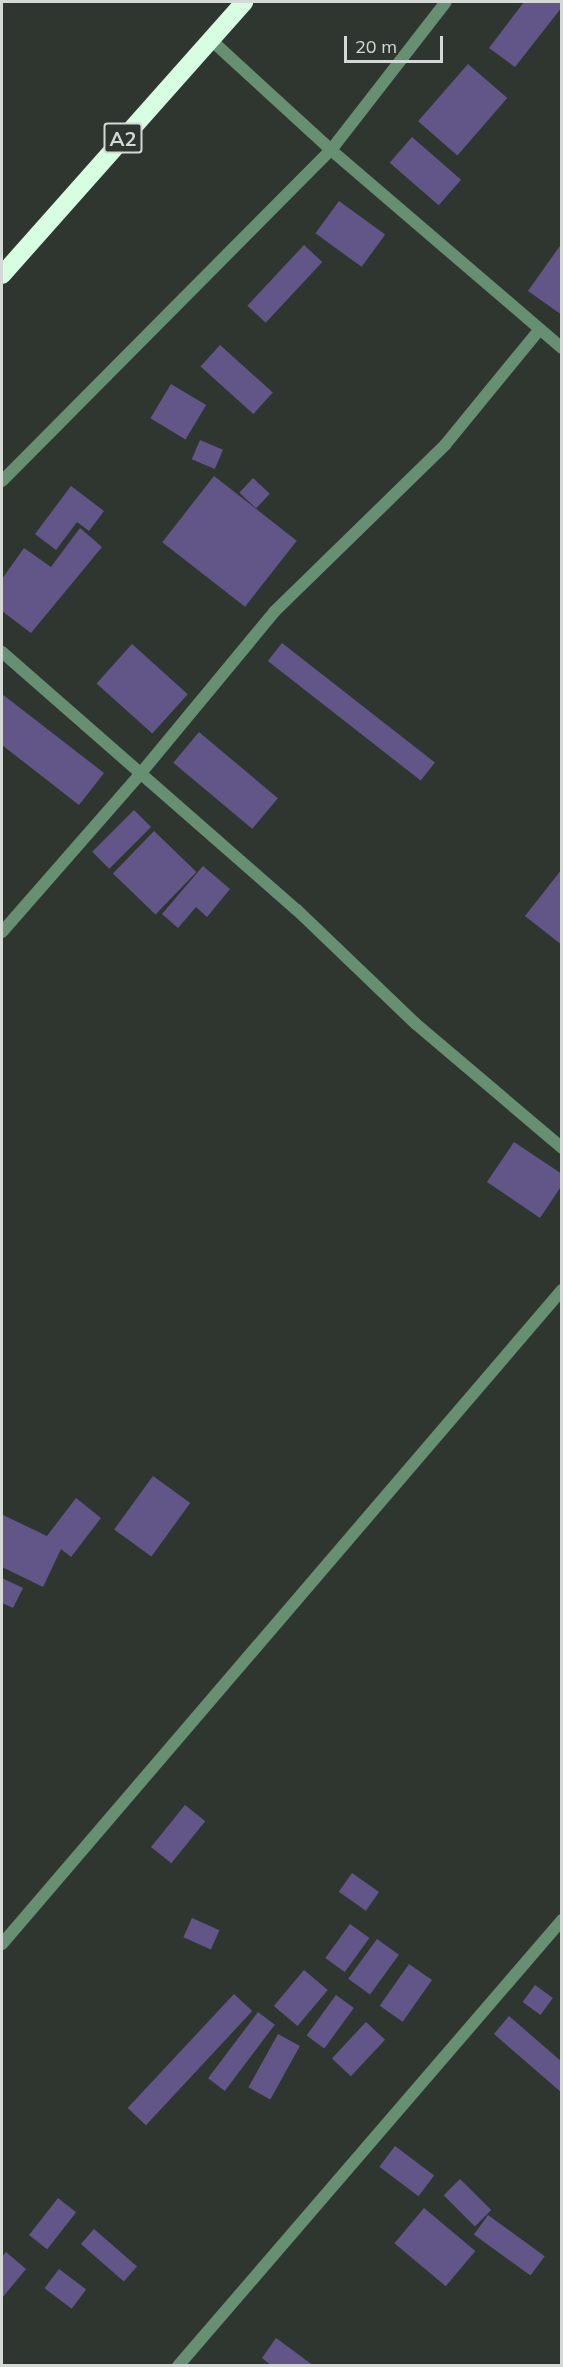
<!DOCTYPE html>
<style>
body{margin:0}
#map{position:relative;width:563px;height:2367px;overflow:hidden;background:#2f3630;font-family:Mulish,sans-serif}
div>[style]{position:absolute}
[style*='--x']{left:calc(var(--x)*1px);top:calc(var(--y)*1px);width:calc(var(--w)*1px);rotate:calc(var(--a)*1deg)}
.building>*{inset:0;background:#625689;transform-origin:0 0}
.street>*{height:12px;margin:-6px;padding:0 6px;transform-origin:6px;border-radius:6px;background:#678f71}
.highway>*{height:18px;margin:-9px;padding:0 9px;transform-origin:9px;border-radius:9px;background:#d7fee0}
span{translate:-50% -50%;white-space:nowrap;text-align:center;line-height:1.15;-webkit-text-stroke:6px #2f3630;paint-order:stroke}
.shield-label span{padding:2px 4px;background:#2f3630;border:2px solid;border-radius:4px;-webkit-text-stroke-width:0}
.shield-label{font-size:20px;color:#d4d9d5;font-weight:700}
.frame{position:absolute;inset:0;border:3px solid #d4d9d5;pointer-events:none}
.scale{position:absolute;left:344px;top:36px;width:99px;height:27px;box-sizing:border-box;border:3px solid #d4d9d5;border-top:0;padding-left:8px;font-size:18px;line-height:21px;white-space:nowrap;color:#d4d9d5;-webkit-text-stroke:4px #2f3630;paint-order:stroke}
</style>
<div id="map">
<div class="building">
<div style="clip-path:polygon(524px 2px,562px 2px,562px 7px,515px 67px,489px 48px)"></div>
<div style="left:468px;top:64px;width:52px;height:76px;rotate:41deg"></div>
<div style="left:412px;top:137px;width:65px;height:34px;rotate:41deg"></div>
<div style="left:339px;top:201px;width:57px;height:40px;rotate:36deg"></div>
<div style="clip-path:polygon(562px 243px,562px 315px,528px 291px)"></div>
<div style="left:304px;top:245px;width:25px;height:83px;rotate:43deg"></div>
<div style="left:220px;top:345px;width:71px;height:29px;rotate:42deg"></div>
<div style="left:171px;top:384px;width:41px;height:40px;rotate:31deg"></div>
<div style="left:200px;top:440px;width:25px;height:21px;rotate:23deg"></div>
<div style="left:214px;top:476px;width:105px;height:84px;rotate:38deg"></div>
<div style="left:253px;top:478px;width:23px;height:20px;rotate:43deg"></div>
<div style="clip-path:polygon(71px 486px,104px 511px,89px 531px,77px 522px,56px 550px,35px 534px)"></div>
<div style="clip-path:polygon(80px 528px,102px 547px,31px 633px,2px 611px,2px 579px,24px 548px,51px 567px)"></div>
<div style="left:282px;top:643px;width:194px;height:23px;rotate:38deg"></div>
<div style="left:132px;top:644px;width:75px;height:53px;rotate:42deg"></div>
<div style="clip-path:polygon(2px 694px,104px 773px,79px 805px,2px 745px)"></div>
<div style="left:199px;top:732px;width:103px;height:40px;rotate:40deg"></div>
<div style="left:134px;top:810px;width:24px;height:59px;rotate:45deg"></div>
<div style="left:154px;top:831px;width:59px;height:59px;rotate:44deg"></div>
<div style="clip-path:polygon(203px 866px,230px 889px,207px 917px,196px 907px,178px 928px,162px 914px)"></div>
<div style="clip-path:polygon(562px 869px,562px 945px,525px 916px)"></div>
<div style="clip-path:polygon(514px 1142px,562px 1174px,562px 1185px,540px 1218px,487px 1182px)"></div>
<div style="left:153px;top:1476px;width:46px;height:66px;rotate:36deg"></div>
<div style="clip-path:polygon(76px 1498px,101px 1518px,71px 1557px,61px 1549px,43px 1587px,2px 1567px,3px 1515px,47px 1536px)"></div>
<div style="clip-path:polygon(2px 1578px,23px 1588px,13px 1608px,2px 1603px)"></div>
<div style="left:185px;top:1805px;width:26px;height:54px;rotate:39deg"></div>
<div style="left:352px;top:1873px;width:33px;height:23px;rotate:35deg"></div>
<div style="left:192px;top:1918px;width:30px;height:21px;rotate:24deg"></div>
<div style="left:350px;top:1924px;width:24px;height:42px;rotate:36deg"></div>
<div style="left:377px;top:1939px;width:27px;height:49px;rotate:36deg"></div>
<div style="left:409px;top:1964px;width:28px;height:51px;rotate:35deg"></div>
<div style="left:304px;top:1970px;width:31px;height:47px;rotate:40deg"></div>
<div style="left:535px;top:1985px;width:22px;height:21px;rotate:36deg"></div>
<div style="left:234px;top:1994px;width:25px;height:156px;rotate:43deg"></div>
<div style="left:336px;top:1995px;width:22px;height:50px;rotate:36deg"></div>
<div style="left:258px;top:2012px;width:21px;height:83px;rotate:37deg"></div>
<div style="clip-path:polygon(509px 2016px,562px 2062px,562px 2093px,494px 2034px)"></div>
<div style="left:366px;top:2022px;width:26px;height:50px;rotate:43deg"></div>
<div style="left:278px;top:2034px;width:25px;height:61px;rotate:29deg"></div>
<div style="left:395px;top:2146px;width:49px;height:26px;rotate:37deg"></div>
<div style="left:460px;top:2179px;width:44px;height:23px;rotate:45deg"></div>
<div style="left:58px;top:2198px;width:23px;height:47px;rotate:38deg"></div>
<div style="left:424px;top:2208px;width:67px;height:46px;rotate:40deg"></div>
<div style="left:488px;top:2215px;width:70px;height:24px;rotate:36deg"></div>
<div style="left:94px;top:2229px;width:57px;height:20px;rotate:41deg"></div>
<div style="clip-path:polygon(6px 2252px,26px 2269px,2px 2298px,2px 2257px)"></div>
<div style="left:59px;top:2269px;width:34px;height:24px;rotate:37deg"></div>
<div style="clip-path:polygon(276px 2338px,314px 2366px,272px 2366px,262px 2358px)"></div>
</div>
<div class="street">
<div style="--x:210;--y:39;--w:164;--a:42.5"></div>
<div style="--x:331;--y:150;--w:304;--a:40.6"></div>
<div style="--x:2;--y:481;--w:467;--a:-45.2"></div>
<div style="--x:331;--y:150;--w:187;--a:-52.2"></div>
<div style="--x:2;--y:652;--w:392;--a:41.2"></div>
<div style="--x:297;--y:910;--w:165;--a:43.8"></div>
<div style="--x:416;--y:1024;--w:192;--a:40.3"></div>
<div style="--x:2;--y:932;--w:211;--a:-48.8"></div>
<div style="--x:141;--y:773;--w:209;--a:-50.4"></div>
<div style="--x:274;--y:612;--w:239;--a:-44.3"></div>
<div style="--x:445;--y:445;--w:149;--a:-50.7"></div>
<div style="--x:2;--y:1944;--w:861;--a:-49.43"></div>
<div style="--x:178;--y:2366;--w:589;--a:-49.27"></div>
</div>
<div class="highway">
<div style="--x:2;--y:275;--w:365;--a:-48.4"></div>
</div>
<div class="shield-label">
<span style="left:123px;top:138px">A2</span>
</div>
<div class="frame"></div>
<div class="scale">20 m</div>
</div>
